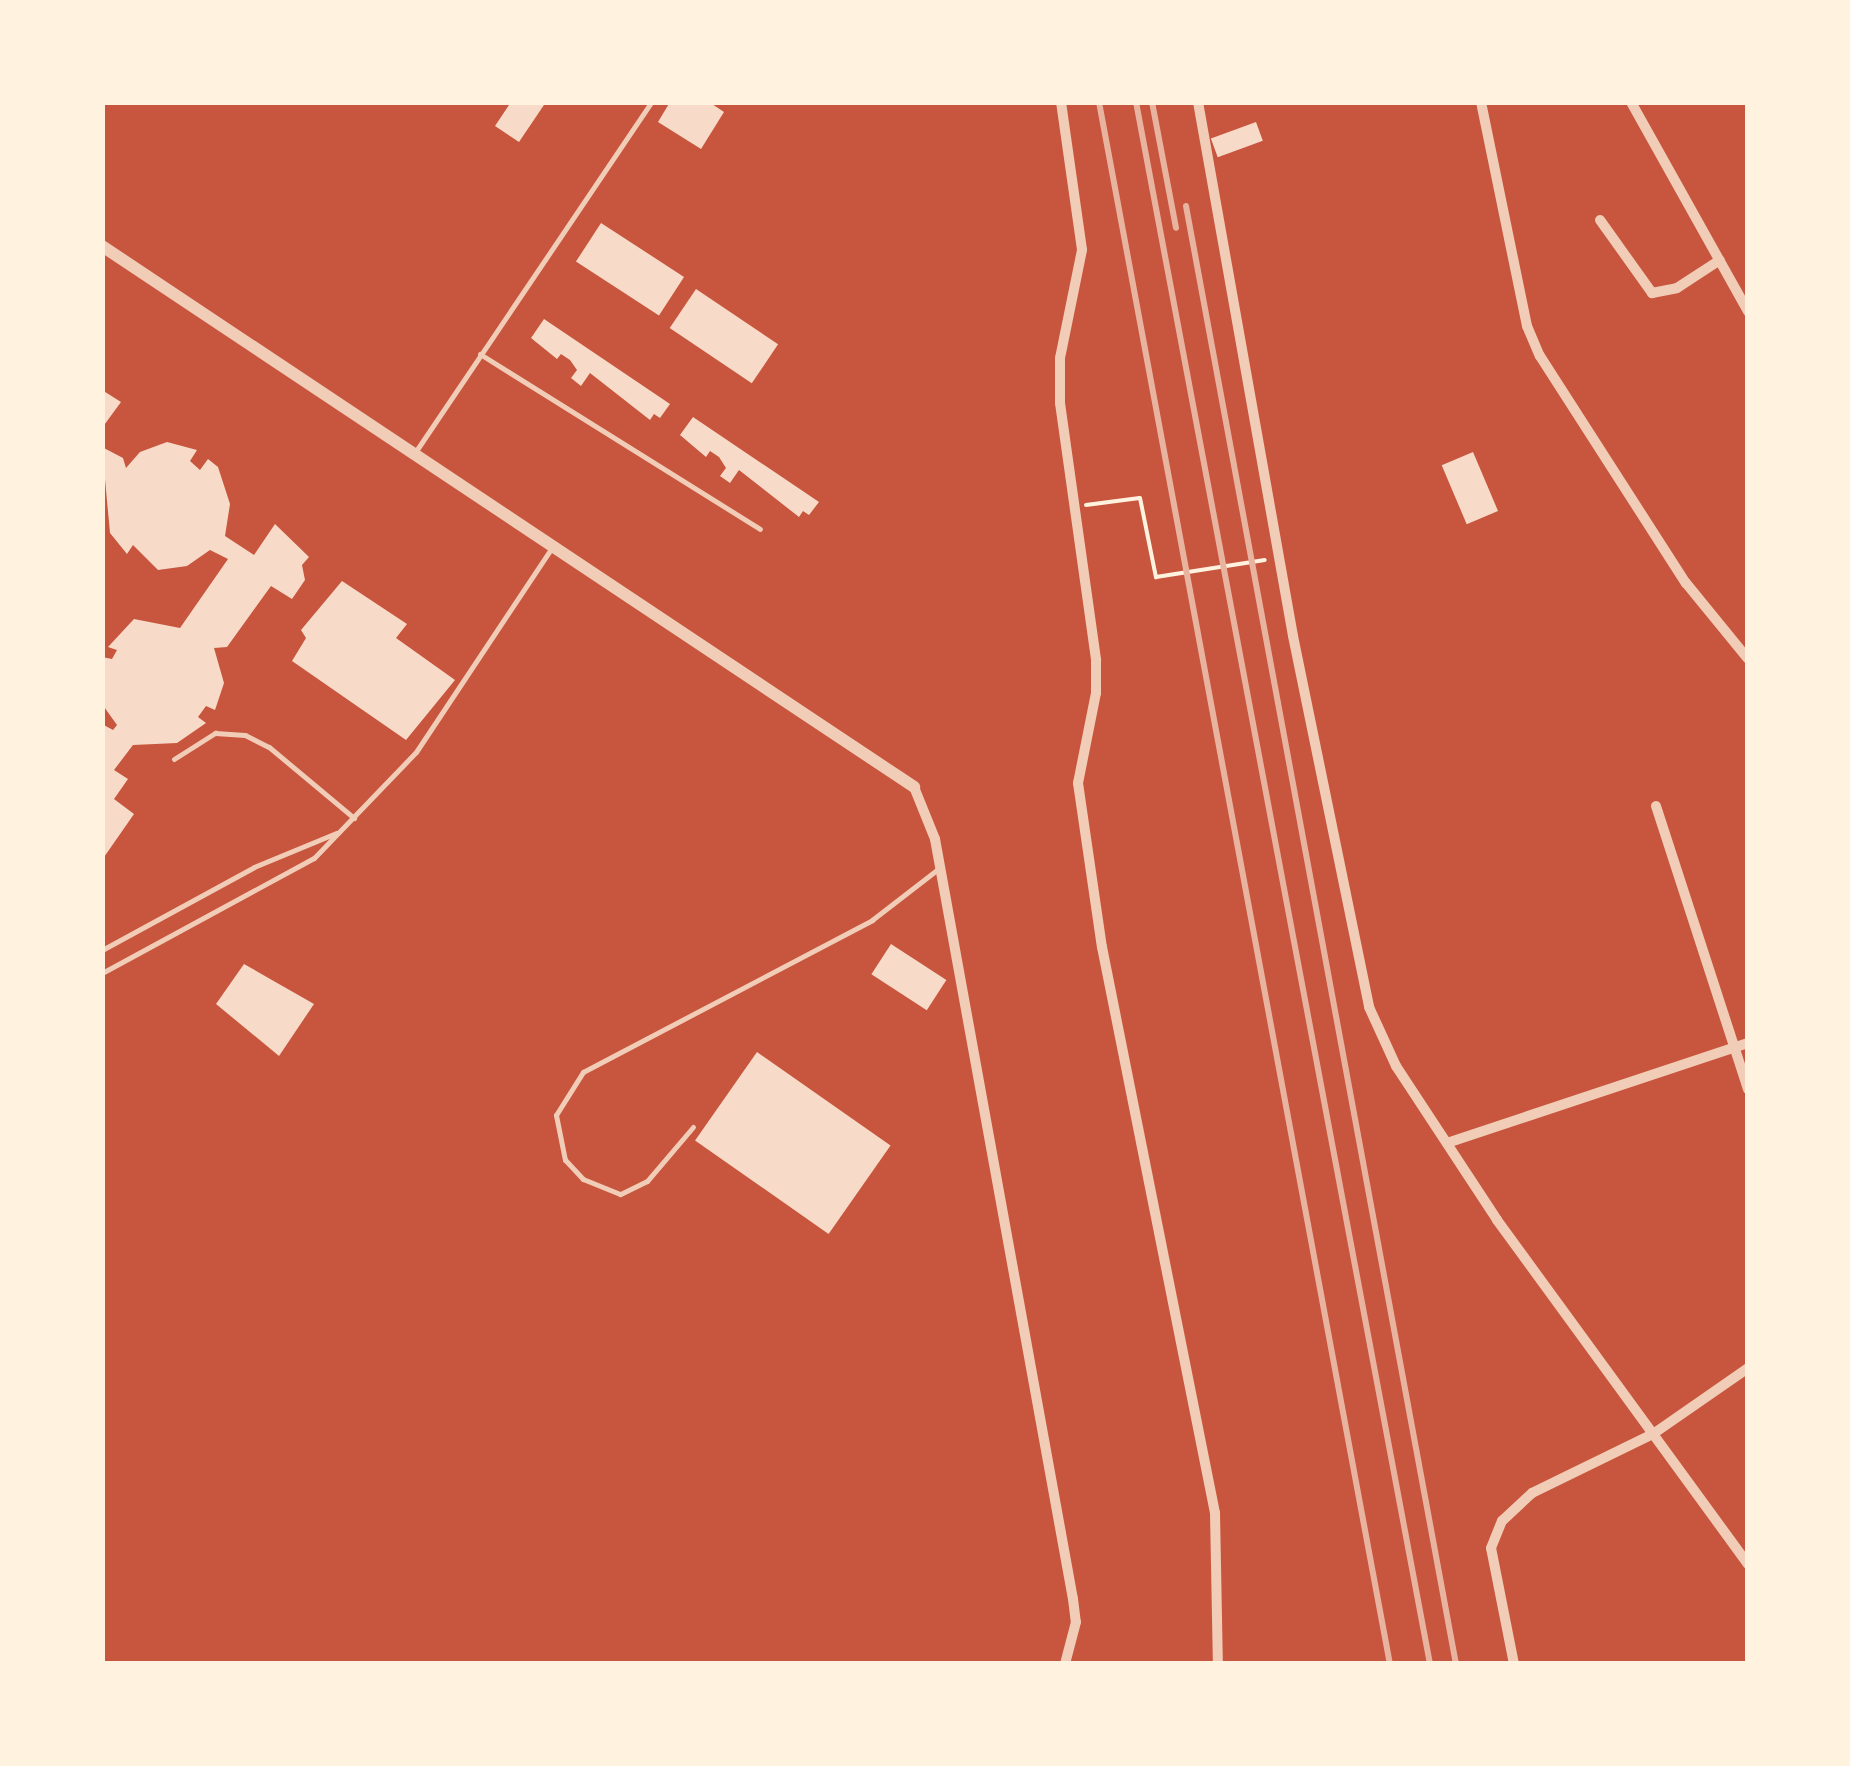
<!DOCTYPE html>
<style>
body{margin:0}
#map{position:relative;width:1850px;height:1766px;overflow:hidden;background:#c8553d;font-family:"Sofia Sans Condensed",sans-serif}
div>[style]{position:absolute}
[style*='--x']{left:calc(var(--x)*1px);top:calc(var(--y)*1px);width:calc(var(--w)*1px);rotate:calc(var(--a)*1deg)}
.building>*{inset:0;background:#f7dbc8;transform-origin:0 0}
.path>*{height:4px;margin:-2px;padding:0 2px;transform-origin:2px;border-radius:2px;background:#fff3e0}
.service>*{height:5px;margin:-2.5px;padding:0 2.5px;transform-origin:2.5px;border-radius:2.5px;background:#f1ccb7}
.minor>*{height:10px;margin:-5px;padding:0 5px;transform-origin:5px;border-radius:5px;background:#f1ccb7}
.tertiary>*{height:12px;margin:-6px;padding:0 6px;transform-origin:6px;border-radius:6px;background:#f1ccb7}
.rail>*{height:6px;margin:-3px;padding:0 3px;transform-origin:3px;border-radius:3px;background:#e9b49f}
span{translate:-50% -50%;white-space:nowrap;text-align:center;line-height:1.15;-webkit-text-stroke:8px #fff3e0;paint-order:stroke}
.frame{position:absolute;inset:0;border:105px solid #fff3e0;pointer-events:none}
</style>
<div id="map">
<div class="building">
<div style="clip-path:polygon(511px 102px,546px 102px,519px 142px,495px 126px)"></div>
<div style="clip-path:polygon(670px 102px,709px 102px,724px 112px,701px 149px,658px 122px)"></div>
<div style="left:1256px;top:122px;width:20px;height:48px;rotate:70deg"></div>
<div style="left:601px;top:223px;width:99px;height:46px;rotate:33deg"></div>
<div style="left:696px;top:289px;width:99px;height:47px;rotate:34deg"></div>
<div style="clip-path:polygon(544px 319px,670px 404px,660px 418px,654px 414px,650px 420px,590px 373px,581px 386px,571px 378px,577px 370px,570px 360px,561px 354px,557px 359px,531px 338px)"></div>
<div style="clip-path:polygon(102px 390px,121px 402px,102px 428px)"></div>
<div style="clip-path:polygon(693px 417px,819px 502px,809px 515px,803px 511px,799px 517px,739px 470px,730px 483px,720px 476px,726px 468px,719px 457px,710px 451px,706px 457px,680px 435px)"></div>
<div style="clip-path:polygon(167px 442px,197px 450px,190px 461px,200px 470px,208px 459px,218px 467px,230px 504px,225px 536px,254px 555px,275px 524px,309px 557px,302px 565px,305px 580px,292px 599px,271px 586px,227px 647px,214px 648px,224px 683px,215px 710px,206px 706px,198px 717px,206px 723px,177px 743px,133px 745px,114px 770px,128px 779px,114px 799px,134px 814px,102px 860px,102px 724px,113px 730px,117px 725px,102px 704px,102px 657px,112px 659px,117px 650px,108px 647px,134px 619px,180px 628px,228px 559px,210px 550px,187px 566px,158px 570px,133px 545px,127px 554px,110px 533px,102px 447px,123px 458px,126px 468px,140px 452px)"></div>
<div style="left:1473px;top:452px;width:64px;height:34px;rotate:67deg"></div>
<div style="clip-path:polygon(342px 581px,407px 624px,396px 638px,455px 680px,406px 740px,292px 661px,306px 638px,301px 630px)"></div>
<div style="left:891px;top:944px;width:66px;height:36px;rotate:33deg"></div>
<div style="clip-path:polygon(244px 964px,314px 1004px,279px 1056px,216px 1004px)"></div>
<div style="left:757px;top:1052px;width:163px;height:108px;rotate:35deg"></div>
</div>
<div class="path">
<div style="--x:1086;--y:505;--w:54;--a:-7.4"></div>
<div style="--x:1140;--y:498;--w:81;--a:78.6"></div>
<div style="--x:1156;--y:577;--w:110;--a:-8.9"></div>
</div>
<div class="service">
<div style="--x:480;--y:354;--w:330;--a:32"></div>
<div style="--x:416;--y:451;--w:421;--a:-56"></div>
<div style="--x:174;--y:759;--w:49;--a:-32.4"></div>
<div style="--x:215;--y:733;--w:30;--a:4"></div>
<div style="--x:245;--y:735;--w:27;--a:27"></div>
<div style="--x:269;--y:747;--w:111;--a:39.9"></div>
<div style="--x:102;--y:950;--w:173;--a:-28.6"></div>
<div style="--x:254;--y:867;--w:89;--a:-22.5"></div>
<div style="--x:102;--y:973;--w:241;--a:-28.5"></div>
<div style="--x:314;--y:858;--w:147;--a:-46.1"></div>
<div style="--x:416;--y:752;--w:244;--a:-56.4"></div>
<div style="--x:693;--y:1127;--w:71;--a:130.4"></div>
<div style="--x:647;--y:1181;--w:30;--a:154"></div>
<div style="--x:620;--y:1194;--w:40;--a:-158"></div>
<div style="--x:583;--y:1179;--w:26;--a:-133"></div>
<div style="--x:565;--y:1160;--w:46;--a:-101.3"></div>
<div style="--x:556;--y:1115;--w:51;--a:-57.9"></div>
<div style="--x:583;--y:1072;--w:327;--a:-27.7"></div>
<div style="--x:872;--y:920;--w:83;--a:-37.7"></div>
</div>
<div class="minor">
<div style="--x:1061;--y:102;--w:149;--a:81.9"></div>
<div style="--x:1082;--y:250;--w:110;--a:101.5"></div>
<div style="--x:1060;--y:358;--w:45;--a:90"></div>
<div style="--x:1060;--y:403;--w:260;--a:82"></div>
<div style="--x:1096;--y:660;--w:33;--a:90"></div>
<div style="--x:1096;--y:693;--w:92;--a:101.3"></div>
<div style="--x:1078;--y:783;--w:166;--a:81.7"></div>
<div style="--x:1102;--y:947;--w:577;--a:78.71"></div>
<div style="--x:1215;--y:1513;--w:151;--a:88.9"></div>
<div style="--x:1198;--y:102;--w:542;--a:79.91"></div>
<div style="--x:1293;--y:636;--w:379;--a:78.4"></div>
<div style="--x:1369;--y:1007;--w:65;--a:65.4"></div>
<div style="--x:1396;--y:1066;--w:184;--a:56.7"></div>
<div style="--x:1497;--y:1220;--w:426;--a:53.9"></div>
<div style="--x:1481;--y:102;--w:229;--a:78.4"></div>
<div style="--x:1527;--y:326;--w:33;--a:67"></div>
<div style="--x:1540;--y:356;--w:270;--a:57.3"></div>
<div style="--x:1686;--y:583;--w:98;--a:50.8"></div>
<div style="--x:1631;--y:102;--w:240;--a:60.8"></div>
<div style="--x:1600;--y:220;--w:90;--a:54.5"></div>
<div style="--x:1652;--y:293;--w:25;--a:-11"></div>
<div style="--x:1677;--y:288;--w:51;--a:-33.1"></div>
<div style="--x:914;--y:787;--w:56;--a:68"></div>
<div style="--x:935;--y:839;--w:772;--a:79.71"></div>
<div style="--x:1073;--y:1599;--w:23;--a:83"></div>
<div style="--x:1076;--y:1622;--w:43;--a:104.7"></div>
<div style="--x:1656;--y:806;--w:298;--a:72"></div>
<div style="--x:1447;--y:1143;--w:317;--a:-18.4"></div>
<div style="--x:1514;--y:1664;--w:118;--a:-101.2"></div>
<div style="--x:1491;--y:1548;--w:29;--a:-68"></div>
<div style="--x:1502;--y:1521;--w:41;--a:-43"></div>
<div style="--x:1532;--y:1493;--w:135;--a:-26"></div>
<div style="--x:1653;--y:1434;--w:116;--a:-34.8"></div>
</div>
<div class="tertiary">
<div style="--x:102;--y:246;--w:976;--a:33.67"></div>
</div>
<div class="rail">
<div style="--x:1099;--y:102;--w:1589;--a:79.45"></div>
<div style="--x:1136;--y:102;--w:1589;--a:79.34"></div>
<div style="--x:1152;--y:102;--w:128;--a:79.2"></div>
<div style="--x:1186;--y:206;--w:1483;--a:79.51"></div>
</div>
<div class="frame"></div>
</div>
